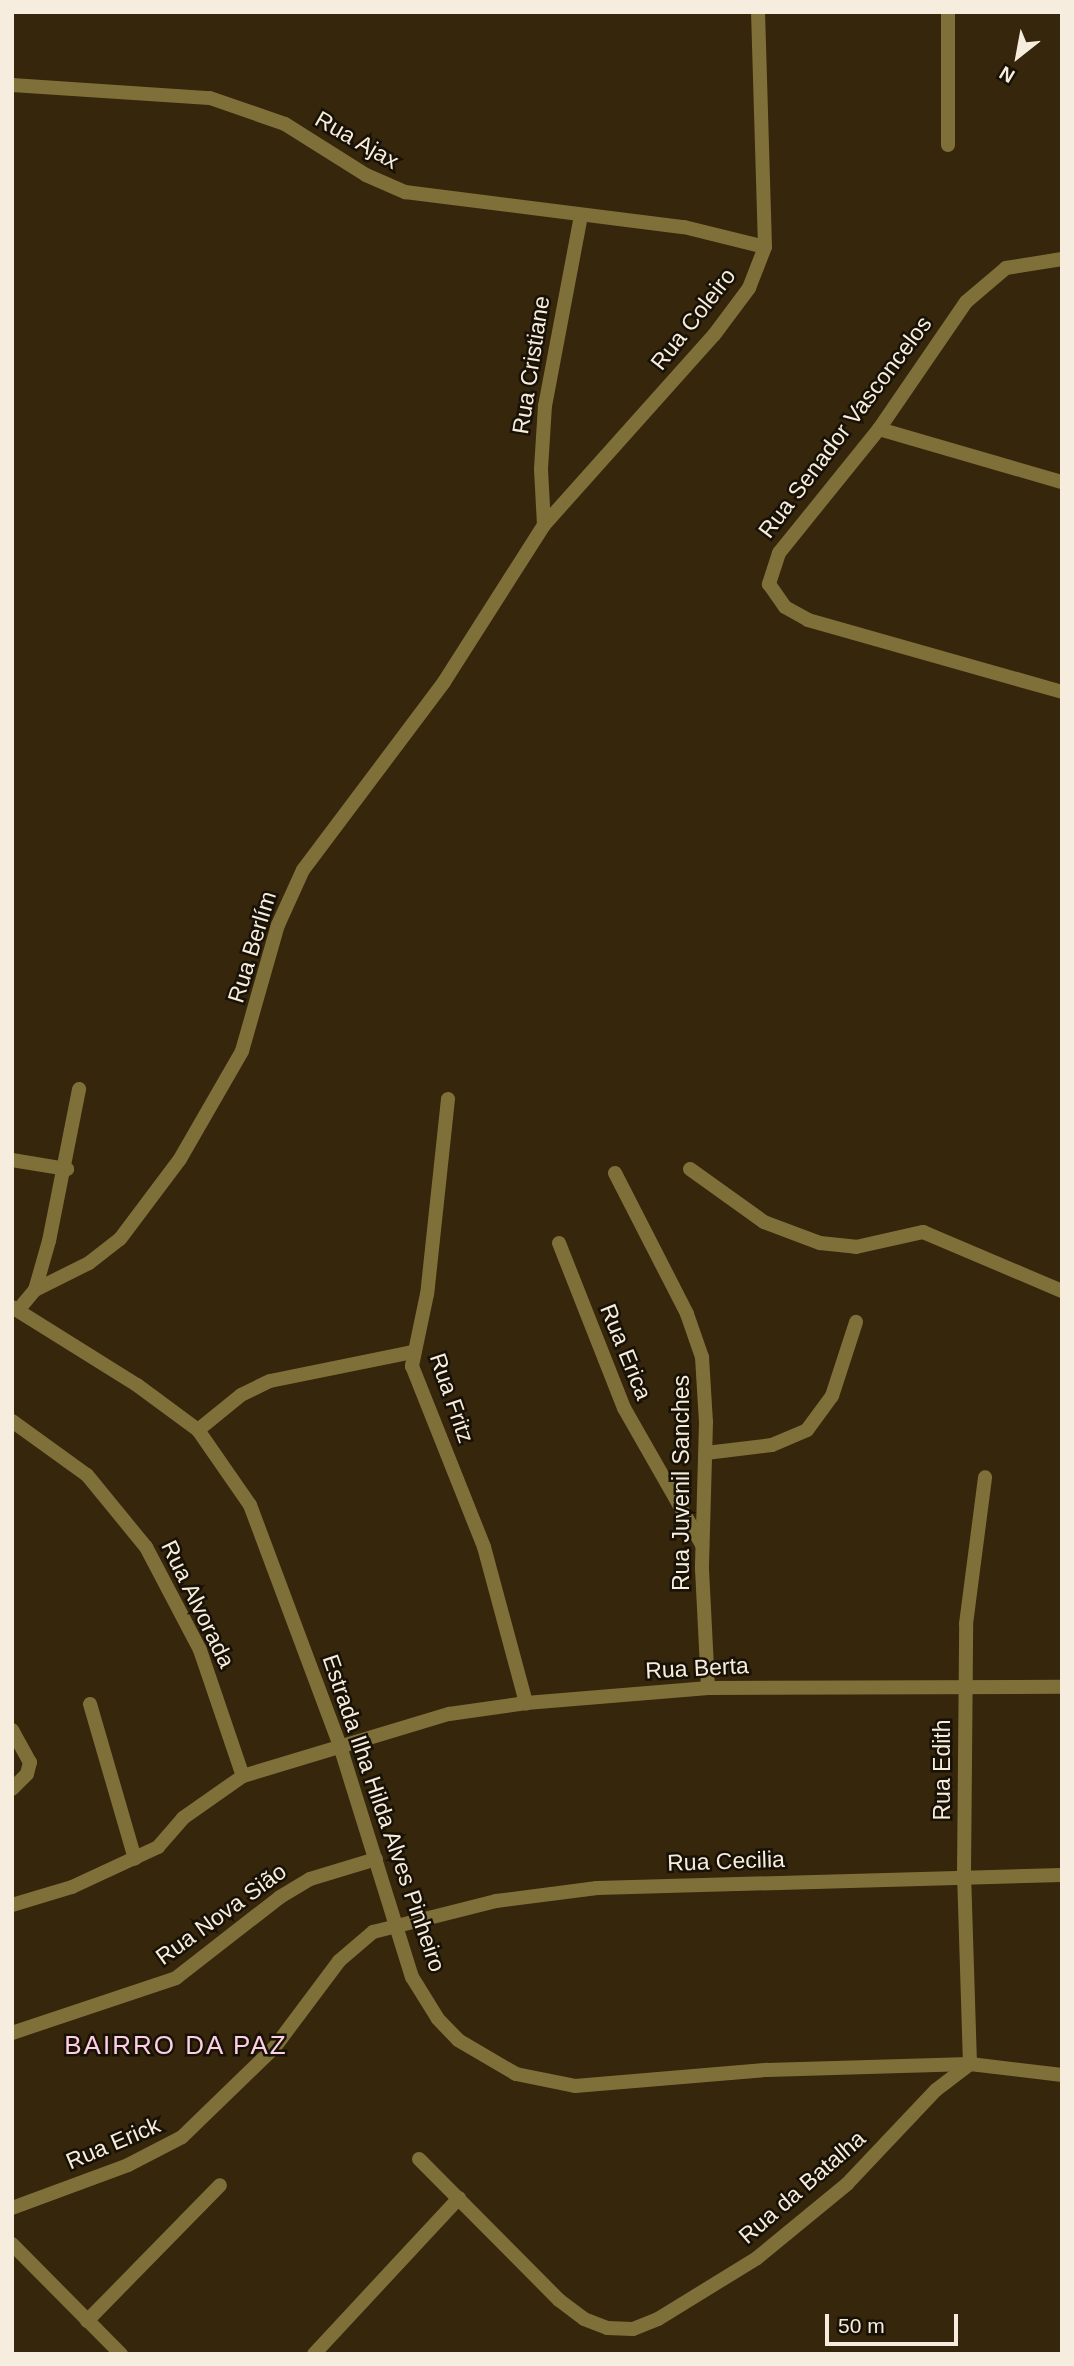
<!DOCTYPE html>
<meta charset="utf-8">
<style>
body{margin:0}
#map{position:relative;width:1074px;height:2366px;overflow:hidden;background:#36260c;font-family:Helvetica,sans-serif}
div>[style]{position:absolute}
[style*='--x']{left:calc(var(--x)*1px);top:calc(var(--y)*1px);width:calc(var(--w)*1px);rotate:calc(var(--a)*1deg)}
.street>*{height:14px;margin:-7px;padding:0 7px;transform-origin:7px;border-radius:7px;background:#7f703a}
span{translate:-50% -50%;white-space:nowrap;text-align:center;line-height:1.15;-webkit-text-stroke:5px #181106;paint-order:stroke}
.street-label{font-size:23px;color:#f7edde}
.quarter-label{font-size:26px;color:#fdcee4;letter-spacing:2px}
.frame{position:absolute;inset:0;border:14px solid #f7edde;pointer-events:none}
.north{position:absolute;left:983px;top:21px;width:70px;height:70px;-webkit-text-stroke:5px #181106;paint-order:stroke;rotate:211deg;font-size:19px;font-weight:700;line-height:28px;text-align:center;color:#f7edde}
.north::after{content:'';display:block;margin:auto;width:24px;height:32px;background:#f7edde;clip-path:polygon(50% 0,100% 100%,50% 72%,0 100%)}
.scale{position:absolute;left:825px;top:2314px;width:133px;height:32px;box-sizing:border-box;border:4px solid #f7edde;border-top:0;padding-left:9px;font-size:21px;line-height:24px;white-space:nowrap;color:#f7edde;-webkit-text-stroke:5px #181106;paint-order:stroke}
</style>
<div id="map">
<div class="street">
<div style="--x:12;--y:85;--w:198;--a:3.8"></div>
<div style="--x:210;--y:98;--w:79;--a:19.1"></div>
<div style="--x:285;--y:124;--w:96;--a:32.2"></div>
<div style="--x:366;--y:175;--w:43;--a:23.6"></div>
<div style="--x:405;--y:192;--w:281;--a:7.2"></div>
<div style="--x:684;--y:227;--w:83;--a:13.9"></div>
<div style="--x:948;--y:145;--w:133;--a:-90"></div>
<div style="--x:1062;--y:259;--w:57;--a:170.9"></div>
<div style="--x:1006;--y:268;--w:52;--a:139.6"></div>
<div style="--x:966;--y:302;--w:154;--a:124.4"></div>
<div style="--x:879;--y:429;--w:159;--a:128.9"></div>
<div style="--x:779;--y:553;--w:33;--a:108"></div>
<div style="--x:769;--y:584;--w:28;--a:55"></div>
<div style="--x:785;--y:607;--w:26;--a:29"></div>
<div style="--x:808;--y:620;--w:264;--a:15.8"></div>
<div style="--x:879;--y:429;--w:191;--a:16.2"></div>
<div style="--x:544;--y:525;--w:56;--a:-93.1"></div>
<div style="--x:541;--y:469;--w:63;--a:-86.4"></div>
<div style="--x:545;--y:406;--w:194;--a:-79.3"></div>
<div style="--x:448;--y:1099;--w:196;--a:96.1"></div>
<div style="--x:427;--y:1294;--w:74;--a:101.8"></div>
<div style="--x:412;--y:1366;--w:195;--a:68.3"></div>
<div style="--x:484;--y:1547;--w:162;--a:74.9"></div>
<div style="--x:12;--y:1160;--w:56;--a:9.3"></div>
<div style="--x:690;--y:1169;--w:91;--a:35.6"></div>
<div style="--x:764;--y:1222;--w:60;--a:20.6"></div>
<div style="--x:820;--y:1243;--w:36;--a:6"></div>
<div style="--x:856;--y:1247;--w:69;--a:-12.6"></div>
<div style="--x:923;--y:1232;--w:151;--a:23"></div>
<div style="--x:615;--y:1173;--w:158;--a:62.9"></div>
<div style="--x:687;--y:1314;--w:46;--a:70.8"></div>
<div style="--x:702;--y:1357;--w:65;--a:86.5"></div>
<div style="--x:706;--y:1422;--w:147;--a:91.6"></div>
<div style="--x:702;--y:1569;--w:119;--a:87.1"></div>
<div style="--x:559;--y:1243;--w:177;--a:68.5"></div>
<div style="--x:624;--y:1408;--w:158;--a:60.3"></div>
<div style="--x:35;--y:1290;--w:60;--a:-26.6"></div>
<div style="--x:89;--y:1263;--w:39;--a:-38"></div>
<div style="--x:120;--y:1239;--w:100;--a:-53.1"></div>
<div style="--x:180;--y:1159;--w:125;--a:-60.1"></div>
<div style="--x:242;--y:1051;--w:131;--a:-74.1"></div>
<div style="--x:278;--y:925;--w:60;--a:-65.6"></div>
<div style="--x:303;--y:870;--w:235;--a:-53.1"></div>
<div style="--x:444;--y:682;--w:186;--a:-57.5"></div>
<div style="--x:544;--y:525;--w:255;--a:-48.2"></div>
<div style="--x:714;--y:335;--w:59;--a:-53.3"></div>
<div style="--x:749;--y:288;--w:44;--a:-68.7"></div>
<div style="--x:765;--y:247;--w:235;--a:-91.7"></div>
<div style="--x:12;--y:1307;--w:147;--a:32"></div>
<div style="--x:137;--y:1385;--w:76;--a:36.4"></div>
<div style="--x:198;--y:1430;--w:91;--a:55.3"></div>
<div style="--x:250;--y:1505;--w:257;--a:69.5"></div>
<div style="--x:340;--y:1746;--w:242;--a:72.7"></div>
<div style="--x:412;--y:1977;--w:49;--a:58.2"></div>
<div style="--x:438;--y:2019;--w:29;--a:46"></div>
<div style="--x:458;--y:2040;--w:67;--a:30.4"></div>
<div style="--x:516;--y:2074;--w:60;--a:11.5"></div>
<div style="--x:575;--y:2086;--w:193;--a:-4.8"></div>
<div style="--x:767;--y:2070;--w:203;--a:-1.7"></div>
<div style="--x:970;--y:2064;--w:93;--a:6.8"></div>
<div style="--x:19;--y:1309;--w:25;--a:-50"></div>
<div style="--x:35;--y:1290;--w:51;--a:-74.1"></div>
<div style="--x:49;--y:1241;--w:155;--a:-78.8"></div>
<div style="--x:12;--y:1421;--w:92;--a:35.8"></div>
<div style="--x:87;--y:1475;--w:93;--a:50.7"></div>
<div style="--x:146;--y:1547;--w:116;--a:62.3"></div>
<div style="--x:200;--y:1650;--w:133;--a:71.2"></div>
<div style="--x:198;--y:1430;--w:55;--a:-39.1"></div>
<div style="--x:241;--y:1395;--w:32;--a:-26"></div>
<div style="--x:270;--y:1381;--w:145;--a:-11.5"></div>
<div style="--x:706;--y:1453;--w:66;--a:-6.9"></div>
<div style="--x:772;--y:1445;--w:38;--a:-23"></div>
<div style="--x:807;--y:1430;--w:42;--a:-53.7"></div>
<div style="--x:832;--y:1396;--w:78;--a:-72"></div>
<div style="--x:90;--y:1704;--w:161;--a:73.8"></div>
<div style="--x:12;--y:1730;--w:37;--a:61"></div>
<div style="--x:30;--y:1762;--w:12;--a:104"></div>
<div style="--x:27;--y:1774;--w:21;--a:135"></div>
<div style="--x:12;--y:1905;--w:63;--a:-16.7"></div>
<div style="--x:72;--y:1887;--w:95;--a:-24.9"></div>
<div style="--x:158;--y:1847;--w:38;--a:-49"></div>
<div style="--x:183;--y:1818;--w:73;--a:-35"></div>
<div style="--x:243;--y:1776;--w:215;--a:-16.8"></div>
<div style="--x:449;--y:1714;--w:78;--a:-8.1"></div>
<div style="--x:526;--y:1703;--w:183;--a:-4.7"></div>
<div style="--x:708;--y:1688;--w:354;--a:-0.2"></div>
<div style="--x:12;--y:2033;--w:173;--a:-18.5"></div>
<div style="--x:176;--y:1978;--w:132;--a:-37.9"></div>
<div style="--x:280;--y:1897;--w:35;--a:-31"></div>
<div style="--x:310;--y:1879;--w:69;--a:-16.9"></div>
<div style="--x:419;--y:2159;--w:199;--a:45.2"></div>
<div style="--x:559;--y:2300;--w:31;--a:37"></div>
<div style="--x:584;--y:2319;--w:25;--a:21"></div>
<div style="--x:607;--y:2328;--w:26;--a:2"></div>
<div style="--x:633;--y:2329;--w:27;--a:-22"></div>
<div style="--x:658;--y:2319;--w:116;--a:-31.6"></div>
<div style="--x:757;--y:2258;--w:117;--a:-39.4"></div>
<div style="--x:847;--y:2184;--w:129;--a:-46.6"></div>
<div style="--x:936;--y:2090;--w:43;--a:-37.4"></div>
<div style="--x:970;--y:2064;--w:189;--a:-91.8"></div>
<div style="--x:964;--y:1875;--w:251;--a:-89.5"></div>
<div style="--x:966;--y:1624;--w:148;--a:-82.6"></div>
<div style="--x:12;--y:2208;--w:124;--a:-20.3"></div>
<div style="--x:128;--y:2165;--w:61;--a:-27.4"></div>
<div style="--x:182;--y:2137;--w:128;--a:-44.1"></div>
<div style="--x:274;--y:2048;--w:109;--a:-53.2"></div>
<div style="--x:339;--y:1961;--w:45;--a:-40.5"></div>
<div style="--x:373;--y:1932;--w:127;--a:-14.1"></div>
<div style="--x:496;--y:1901;--w:102;--a:-7.3"></div>
<div style="--x:597;--y:1888;--w:465;--a:-1.6"></div>
<div style="--x:12;--y:2244;--w:155;--a:45.3"></div>
<div style="--x:87;--y:2321;--w:190;--a:-45.6"></div>
<div style="--x:314;--y:2354;--w:213;--a:-47.1"></div>
</div>
<div class="street-label">
<span style="left:357px;top:140px;rotate:30deg">Rua Ajax</span>
<span style="left:693px;top:319px;rotate:-52deg">Rua Coleiro</span>
<span style="left:531px;top:365px;rotate:-81deg">Rua Cristiane</span>
<span style="left:845px;top:427px;rotate:-53deg">Rua Senador Vasconcelos</span>
<span style="left:252px;top:947px;rotate:-73deg">Rua Berlím</span>
<span style="left:626px;top:1352px;rotate:68deg">Rua Erica</span>
<span style="left:452px;top:1398px;rotate:71deg">Rua Fritz</span>
<span style="left:681px;top:1483px;rotate:-90deg">Rua Juvenil Sanches</span>
<span style="left:198px;top:1604px;rotate:64deg">Rua Alvorada</span>
<span style="left:697px;top:1668px;rotate:-3deg">Rua Berta</span>
<span style="left:942px;top:1770px;rotate:-90deg">Rua Edith</span>
<span style="left:384px;top:1813px;rotate:71deg">Estrada Ilha Hilda Alves Pinheiro</span>
<span style="left:726px;top:1861px;rotate:-2deg">Rua Cecilia</span>
<span style="left:221px;top:1914px;rotate:-36deg">Rua Nova Sião</span>
<span style="left:113px;top:2143px;rotate:-23deg">Rua Erick</span>
<span style="left:802px;top:2187px;rotate:-41deg">Rua da Batalha</span>
</div>
<div class="quarter-label">
<span style="left:176px;top:2046px">BAIRRO DA PAZ</span>
</div>
<div class="frame"></div>
<div class="north">N</div>
<div class="scale">50 m</div>
</div>
